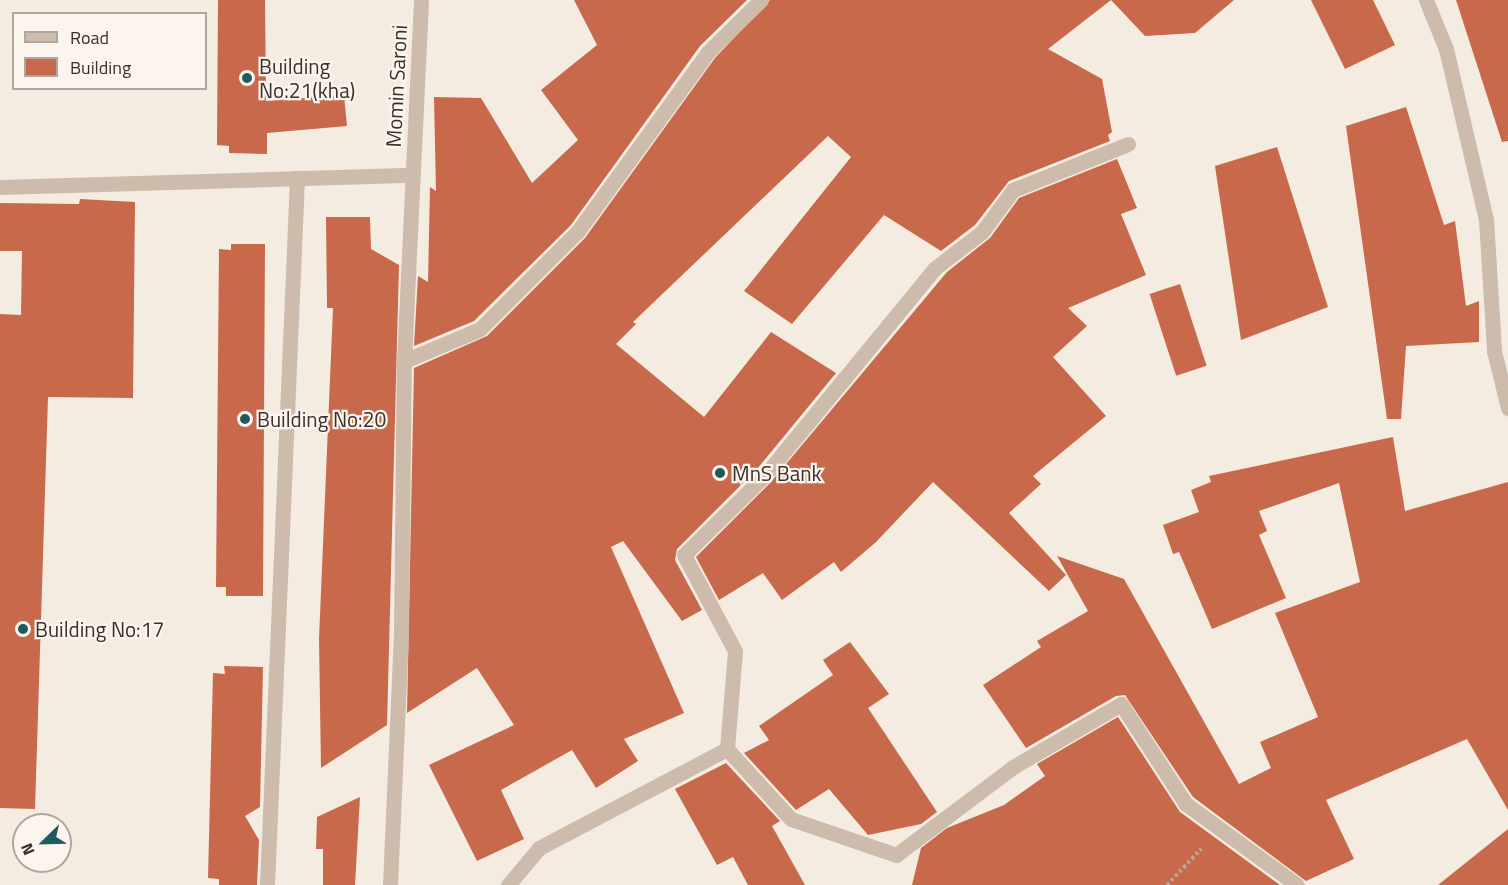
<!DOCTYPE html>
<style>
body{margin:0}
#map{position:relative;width:1508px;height:885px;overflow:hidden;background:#f4ebe1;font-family:"Titillium Web",sans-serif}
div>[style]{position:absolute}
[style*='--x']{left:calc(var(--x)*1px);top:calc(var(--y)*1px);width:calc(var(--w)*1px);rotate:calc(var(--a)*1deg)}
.building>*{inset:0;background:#c8694b;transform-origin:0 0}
.path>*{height:4px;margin-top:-2px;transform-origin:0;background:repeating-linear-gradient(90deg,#b9a596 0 3px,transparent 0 6px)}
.minor>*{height:15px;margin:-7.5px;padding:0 7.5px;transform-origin:7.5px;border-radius:7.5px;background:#cdbbac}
.dots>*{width:16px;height:16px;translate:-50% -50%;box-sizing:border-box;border:3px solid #fbf5ee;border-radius:50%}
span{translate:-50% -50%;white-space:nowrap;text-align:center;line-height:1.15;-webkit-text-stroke:4.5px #fbf5ee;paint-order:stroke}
.poi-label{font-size:21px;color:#3b302b}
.left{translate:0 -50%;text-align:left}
.street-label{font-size:21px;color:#3b302b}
.legend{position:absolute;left:12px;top:12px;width:195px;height:78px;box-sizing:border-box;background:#fbf5ee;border:2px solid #aea6a0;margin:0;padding:8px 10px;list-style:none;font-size:18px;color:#3b302b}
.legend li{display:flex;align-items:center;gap:12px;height:30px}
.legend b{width:30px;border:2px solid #aea6a0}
.north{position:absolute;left:12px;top:813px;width:60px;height:60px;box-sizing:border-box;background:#fbf5ee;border:2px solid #aea6a0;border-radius:50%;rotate:247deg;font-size:16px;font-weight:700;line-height:24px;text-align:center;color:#3b302b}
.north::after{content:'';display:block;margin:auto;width:21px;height:27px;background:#1f5a5e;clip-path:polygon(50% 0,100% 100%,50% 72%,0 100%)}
</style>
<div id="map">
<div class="building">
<div style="clip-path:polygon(218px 0,265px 0,266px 101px,344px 95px,347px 126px,267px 133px,267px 154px,229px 153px,229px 146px,217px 145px)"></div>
<div style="clip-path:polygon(574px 0,747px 0,700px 46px,571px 225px,474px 321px,414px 346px,418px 276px,428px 282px,430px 187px,436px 191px,434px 97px,481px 98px,532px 183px,578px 140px,541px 90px,597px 45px)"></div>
<div style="clip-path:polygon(770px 0,1111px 0,1048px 49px,1102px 79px,1112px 132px,1108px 135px,1110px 141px,1009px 181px,975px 225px,941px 251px,884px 215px,792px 324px,744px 291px,851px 157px,828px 136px,633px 322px,636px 324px,616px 344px,704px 417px,771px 332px,836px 373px,757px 469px,677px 549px,675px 560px,702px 610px,682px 621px,623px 541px,611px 547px,684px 713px,624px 739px,638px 761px,596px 788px,572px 750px,501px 790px,524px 839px,477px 861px,429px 765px,514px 725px,477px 668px,407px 713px,414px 368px,487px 336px,585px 238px,715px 58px)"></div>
<div style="clip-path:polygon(1111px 0,1234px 0,1195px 33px,1145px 36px)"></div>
<div style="clip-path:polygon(1311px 0,1373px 0,1395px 45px,1345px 69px)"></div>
<div style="clip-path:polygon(1456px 0,1508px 0,1508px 141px,1502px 142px)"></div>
<div style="clip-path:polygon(1406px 107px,1444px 225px,1455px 221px,1466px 306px,1479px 301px,1479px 342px,1406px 346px,1401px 419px,1387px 419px,1346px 126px)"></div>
<div style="clip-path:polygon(1277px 147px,1328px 307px,1241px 340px,1215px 166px)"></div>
<div style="clip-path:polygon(1117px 159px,1137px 208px,1121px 214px,1146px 275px,1068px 308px,1087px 326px,1053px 357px,1106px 416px,1033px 476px,1041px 484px,1009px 513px,1066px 575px,1049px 591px,933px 482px,876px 542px,841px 572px,834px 562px,782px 600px,763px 573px,719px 600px,696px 557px,771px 482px,947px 272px,990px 238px,1019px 198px)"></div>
<div style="clip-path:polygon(80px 199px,135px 202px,133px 398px,48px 397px,35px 809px,0 808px,0 314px,21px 315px,22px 251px,0 251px,0 203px,79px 204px)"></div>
<div style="clip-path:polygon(326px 217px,370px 217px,371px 249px,399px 265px,387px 725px,321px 768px,319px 639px,333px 308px,327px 308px)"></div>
<div style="clip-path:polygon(231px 244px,265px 244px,263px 596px,226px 596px,226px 587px,216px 587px,219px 249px,231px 250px)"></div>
<div style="left:1180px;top:284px;width:86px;height:32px;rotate:72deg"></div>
<div style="clip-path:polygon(1393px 437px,1405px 511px,1508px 482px,1508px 810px,1467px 739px,1326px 800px,1354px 859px,1306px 881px,1193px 797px,1125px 695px,1116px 696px,1026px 748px,983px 685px,1041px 647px,1037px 641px,1088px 611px,1057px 556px,1124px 579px,1239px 784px,1271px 768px,1260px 742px,1318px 717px,1275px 613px,1360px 582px,1339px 483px,1259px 511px,1267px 531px,1259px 535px,1286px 598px,1212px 629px,1179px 552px,1173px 554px,1163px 525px,1199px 512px,1191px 490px,1211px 482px,1209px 476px)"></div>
<div style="clip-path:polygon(850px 642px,889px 694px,868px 708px,937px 812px,921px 824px,868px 835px,829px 789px,796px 810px,744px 753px,769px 740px,759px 726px,833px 675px,823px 660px)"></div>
<div style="clip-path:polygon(224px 666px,263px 667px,260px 807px,245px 816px,259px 840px,257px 885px,219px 885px,219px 879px,208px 878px,213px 673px,225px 674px)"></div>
<div style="clip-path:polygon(1118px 717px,1180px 812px,1280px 885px,912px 885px,921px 848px,947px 828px,1004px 805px,1045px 776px,1037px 764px)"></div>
<div style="clip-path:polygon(726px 763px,780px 821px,772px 826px,805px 885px,748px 885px,733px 857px,717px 865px,675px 789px)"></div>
<div style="clip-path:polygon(360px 797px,355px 885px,323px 885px,323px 849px,316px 849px,317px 817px)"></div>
<div style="clip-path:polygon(1508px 829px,1508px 885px,1438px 885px)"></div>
</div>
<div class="path">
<div style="--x:1167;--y:885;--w:50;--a:-46.6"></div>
</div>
<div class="minor">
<div style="--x:1426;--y:0;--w:53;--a:67.8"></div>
<div style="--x:1446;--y:49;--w:175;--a:76.8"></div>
<div style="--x:1486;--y:219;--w:132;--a:86.5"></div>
<div style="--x:1494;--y:351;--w:59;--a:76.2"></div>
<div style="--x:1128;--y:144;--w:124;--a:158.2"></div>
<div style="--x:1013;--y:190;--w:52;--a:126.4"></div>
<div style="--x:982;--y:232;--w:59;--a:142.5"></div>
<div style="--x:935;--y:268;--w:269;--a:129.4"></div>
<div style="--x:764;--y:476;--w:112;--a:135.4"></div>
<div style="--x:684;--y:555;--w:109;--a:62"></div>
<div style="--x:735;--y:651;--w:98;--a:94.7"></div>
<div style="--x:727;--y:749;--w:95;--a:47.6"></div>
<div style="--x:791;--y:819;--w:111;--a:18.9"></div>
<div style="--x:896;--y:855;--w:146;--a:-36.9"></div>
<div style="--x:1013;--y:767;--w:125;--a:-30.3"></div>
<div style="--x:1121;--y:704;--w:119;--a:57"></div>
<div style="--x:1186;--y:804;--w:137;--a:36.1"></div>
<div style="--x:0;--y:187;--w:412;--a:-1.7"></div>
<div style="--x:404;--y:361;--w:82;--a:-22.8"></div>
<div style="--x:480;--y:329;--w:139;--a:-45"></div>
<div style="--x:578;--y:231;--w:221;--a:-54"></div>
<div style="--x:708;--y:52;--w:74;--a:-44.5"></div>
<div style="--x:267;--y:885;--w:708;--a:-87.57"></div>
<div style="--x:390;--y:885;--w:251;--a:-87.5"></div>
<div style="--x:401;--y:634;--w:273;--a:-89.4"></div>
<div style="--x:404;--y:361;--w:361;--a:-87.3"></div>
<div style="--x:508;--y:885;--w:48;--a:-50"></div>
<div style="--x:539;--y:848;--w:212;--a:-27.8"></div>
</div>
<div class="dots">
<div style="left:247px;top:78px;background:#1f5a5e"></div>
<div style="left:245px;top:419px;background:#1f5a5e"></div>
<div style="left:720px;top:473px;background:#1f5a5e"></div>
<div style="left:23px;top:629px;background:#1f5a5e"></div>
</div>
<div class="poi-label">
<span class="left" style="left:259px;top:78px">Building<br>No:21(kha)</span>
<span class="left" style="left:257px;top:419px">Building No:20</span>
<span class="left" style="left:732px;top:473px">MnS Bank</span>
<span class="left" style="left:35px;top:629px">Building No:17</span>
</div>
<div class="street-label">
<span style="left:396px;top:86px;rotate:-87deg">Momin Saroni</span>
</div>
<ul class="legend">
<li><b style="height:8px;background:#cdbbac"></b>Road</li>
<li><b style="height:16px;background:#c8694b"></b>Building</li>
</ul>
<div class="north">N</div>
</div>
